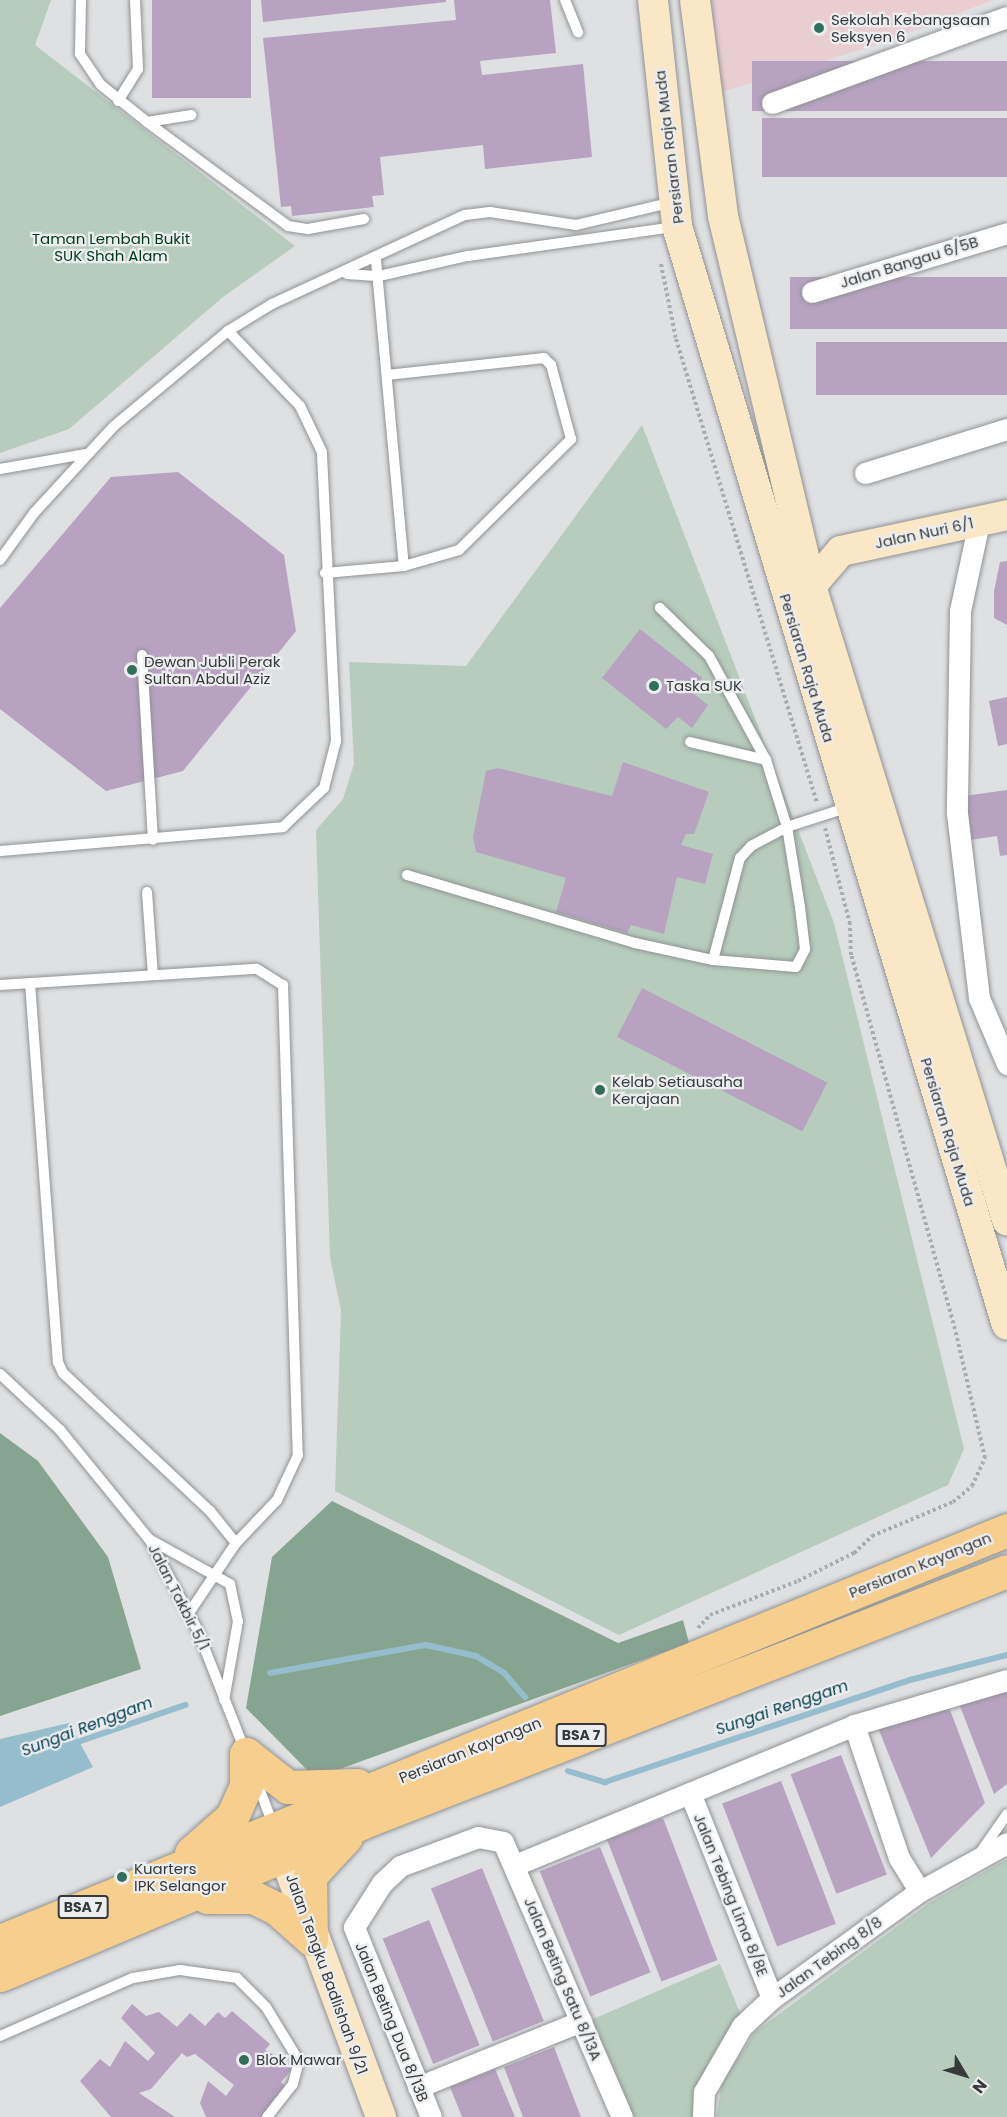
<!DOCTYPE html>
<style>
body{margin:0}
#map{position:relative;width:1007px;height:2117px;overflow:hidden;background:#dee0e2;font-family:Poppins,sans-serif}
div>[style]{position:absolute}
[style*='--x']{left:calc(var(--x)*1px);top:calc(var(--y)*1px);width:calc(var(--w)*1px);rotate:calc(var(--a)*1deg)}
.education>*{inset:0;background:#e9ced1}
.green>*{inset:0;background:#b7ccbd}
.forest>*{inset:0;background:#86a590}
.water>*{inset:0;background:#96bdcb}
.stream>*{height:6px;margin:-3px;padding:0 3px;transform-origin:3px;border-radius:3px;background:#96bdcb}
.building>*{inset:0;background:#b7a3c0;transform-origin:0 0}
.path>*{height:4px;margin-top:-2px;transform-origin:0;background:repeating-linear-gradient(90deg,#a9abac 0 3px,transparent 0 6px)}
.roads{filter:drop-shadow(0 0 2px #909294) drop-shadow(0 0 2px #909294)}
.lane>*{height:10px;margin:-5px;padding:0 5px;transform-origin:5px;border-radius:5px;background:#fff}
.street>*{height:21px;margin:-10.5px;padding:0 10.5px;transform-origin:10.5px;border-radius:10.5px;background:#fff}
.secondary>*{height:30px;margin:-15px;padding:0 15px;transform-origin:15px;border-radius:15px;background:#fae7c6}
.primary>*{height:33px;margin:-16.5px;padding:0 16.5px;transform-origin:16.5px;border-radius:16.5px;background:#f6ce8d}
.dots>*{width:16px;height:16px;translate:-50% -50%;box-sizing:border-box;border:3px solid #ebedef;border-radius:50%}
span{translate:-50% -50%;white-space:nowrap;text-align:center;line-height:1.15;-webkit-text-stroke:4.5px #ebedef;paint-order:stroke}
.shield-label span{padding:2px 4px;background:#ebedef;border:2px solid;border-radius:4px;-webkit-text-stroke-width:0}
.shield-label{font-size:14px;color:#38393a;font-weight:700}
.poi-label{font-size:15px;color:#38393a}
.left{translate:0 -50%;text-align:left}
.street-label{font-size:15px;color:#38393a}
.park-label{font-size:15px;color:#00391d}
.water-label{font-size:16px;color:#003d4c;font-style:italic}
.north{position:absolute;left:935px;top:2045px;width:60px;height:60px;-webkit-text-stroke:4px #ebedef;paint-order:stroke;rotate:128deg;font-size:16px;font-weight:700;line-height:24px;text-align:center;color:#38393a}
.north::after{content:'';display:block;margin:auto;width:21px;height:27px;background:#38393a;clip-path:polygon(50% 0,100% 100%,50% 72%,0 100%)}
</style>
<div id="map">
<div class="education">
<div style="clip-path:polygon(710px 0,993px 0,873px 46px,721px 92px)"></div>
</div>
<div class="green">
<div style="clip-path:polygon(0 0,51px 0,35px 45px,295px 246px,223px 297px,69px 429px,0 453px)"></div>
<div style="clip-path:polygon(642px 425px,834px 923px,964px 1449px,948px 1485px,619px 1635px,335px 1491px,341px 1311px,330px 1257px,316px 830px,343px 799px,354px 764px,349px 662px,466px 666px)"></div>
<div style="clip-path:polygon(1007px 1859px,1007px 2117px,717px 2117px,721px 2085px,755px 2032px,929px 1903px)"></div>
<div style="clip-path:polygon(720px 1964px,742px 2018px,697px 2117px,630px 2117px,591px 2020px)"></div>
</div>
<div class="forest">
<div style="clip-path:polygon(0 1433px,38px 1461px,108px 1557px,141px 1669px,0 1716px)"></div>
<div style="clip-path:polygon(332px 1501px,618px 1643px,683px 1620px,689px 1643px,315px 1778px,246px 1708px,272px 1557px)"></div>
</div>
<div class="water">
<div style="clip-path:polygon(69px 1723px,93px 1767px,0 1807px,0 1739px)"></div>
</div>
<div class="stream">
<div style="--x:270;--y:1673;--w:158;--a:-10.2"></div>
<div style="--x:426;--y:1645;--w:51;--a:12.4"></div>
<div style="--x:476;--y:1656;--w:33;--a:31"></div>
<div style="--x:504;--y:1673;--w:32;--a:49"></div>
<div style="--x:72;--y:1744;--w:120;--a:-19"></div>
<div style="--x:568;--y:1771;--w:39;--a:17"></div>
<div style="--x:605;--y:1782;--w:322;--a:-18.5"></div>
<div style="--x:910;--y:1680;--w:100;--a:-14.5"></div>
</div>
<div class="building">
<div style="left:152px;top:0;width:99px;height:98px"></div>
<div style="clip-path:polygon(261px 0,446px 0,446px 2px,263px 22px)"></div>
<div style="clip-path:polygon(454px 0,550px 0,556px 53px,480px 61px,482px 75px,583px 64px,592px 157px,485px 169px,483px 145px,380px 157px,384px 195px,372px 196px,374px 207px,292px 216px,291px 206px,281px 207px,263px 38px,456px 20px)"></div>
<div style="left:1007px;top:61px;width:50px;height:255px;rotate:90deg"></div>
<div style="left:1007px;top:118px;width:59px;height:245px;rotate:90deg"></div>
<div style="left:1007px;top:277px;width:52px;height:217px;rotate:90deg"></div>
<div style="left:1007px;top:342px;width:53px;height:191px;rotate:90deg"></div>
<div style="clip-path:polygon(178px 472px,284px 555px,296px 631px,183px 771px,106px 791px,0 709px,0 608px,111px 477px)"></div>
<div style="clip-path:polygon(1007px 561px,1007px 625px,994px 618px,994px 591px,1000px 562px)"></div>
<div style="clip-path:polygon(640px 629px,702px 678px,693px 693px,708px 705px,692px 728px,678px 717px,666px 729px,602px 678px)"></div>
<div style="clip-path:polygon(1007px 697px,1007px 744px,998px 746px,989px 701px)"></div>
<div style="clip-path:polygon(623px 762px,709px 792px,694px 834px,686px 834px,681px 845px,713px 854px,705px 884px,677px 877px,664px 934px,631px 925px,627px 933px,556px 912px,566px 878px,476px 852px,473px 837px,486px 771px,498px 768px,612px 796px)"></div>
<div style="clip-path:polygon(1007px 790px,1007px 855px,1000px 856px,997px 836px,970px 840px,964px 796px)"></div>
<div style="left:642px;top:988px;width:208px;height:55px;rotate:27deg"></div>
<div style="clip-path:polygon(1007px 1688px,1007px 1784px,994px 1794px,958px 1701px)"></div>
<div style="clip-path:polygon(949px 1707px,985px 1803px,931px 1858px,878px 1728px)"></div>
<div style="left:841px;top:1755px;width:128px;height:54px;rotate:69deg"></div>
<div style="left:781px;top:1781px;width:153px;height:63px;rotate:69deg"></div>
<div style="left:663px;top:1818px;width:152px;height:60px;rotate:69deg"></div>
<div style="left:600px;top:1847px;width:135px;height:65px;rotate:68deg"></div>
<div style="left:482px;top:1868px;width:165px;height:55px;rotate:68deg"></div>
<div style="left:429px;top:1920px;width:135px;height:50px;rotate:68deg"></div>
<div style="clip-path:polygon(132px 2004px,146px 2016px,159px 2012px,177px 2027px,190px 2013px,205px 2026px,218px 2012px,225px 2018px,232px 2011px,270px 2044px,265px 2050px,294px 2067px,281px 2082px,285px 2086px,280px 2098px,263px 2117px,206px 2117px,200px 2103px,208px 2081px,226px 2096px,234px 2085px,195px 2054px,187px 2057px,182px 2053px,151px 2089px,139px 2093px,175px 2117px,111px 2117px,80px 2081px,100px 2059px,110px 2067px,125px 2041px,148px 2061px,155px 2053px,121px 2018px)"></div>
<div style="clip-path:polygon(554px 2047px,581px 2117px,523px 2117px,504px 2067px)"></div>
<div style="clip-path:polygon(495px 2069px,515px 2117px,462px 2117px,450px 2087px)"></div>
</div>
<div class="path">
<div style="--x:661;--y:264;--w:76;--a:78.7"></div>
<div style="--x:676;--y:339;--w:486;--a:73.1"></div>
<div style="--x:698;--y:1628;--w:18;--a:-47"></div>
<div style="--x:710;--y:1615;--w:94;--a:-21.1"></div>
<div style="--x:798;--y:1581;--w:63;--a:-26.6"></div>
<div style="--x:854;--y:1553;--w:25;--a:-43"></div>
<div style="--x:872;--y:1536;--w:88;--a:-22.8"></div>
<div style="--x:953;--y:1502;--w:25;--a:-40"></div>
<div style="--x:972;--y:1486;--w:31;--a:-65"></div>
<div style="--x:985;--y:1458;--w:132;--a:-103.1"></div>
<div style="--x:955;--y:1329;--w:388;--a:-105.5"></div>
<div style="--x:851;--y:955;--w:31;--a:-92"></div>
<div style="--x:850;--y:924;--w:99;--a:-104.6"></div>
</div>
<div class="roads">
<div class="lane">
<div style="--x:81;--y:0;--w:54;--a:91.1"></div>
<div style="--x:80;--y:54;--w:37;--a:56"></div>
<div style="--x:101;--y:85;--w:59;--a:38.8"></div>
<div style="--x:147;--y:122;--w:45;--a:-9"></div>
<div style="--x:565;--y:0;--w:35;--a:68"></div>
<div style="--x:118;--y:101;--w:38;--a:-58"></div>
<div style="--x:138;--y:69;--w:69;--a:-92.5"></div>
<div style="--x:147;--y:122;--w:175;--a:36.4"></div>
<div style="--x:288;--y:226;--w:20;--a:9"></div>
<div style="--x:308;--y:229;--w:57;--a:-10.1"></div>
<div style="--x:376;--y:260;--w:307;--a:84.8"></div>
<div style="--x:347;--y:274;--w:32;--a:4"></div>
<div style="--x:379;--y:276;--w:91;--a:-12.7"></div>
<div style="--x:468;--y:256;--w:209;--a:-8"></div>
<div style="--x:0;--y:469;--w:86;--a:-10"></div>
<div style="--x:0;--y:560;--w:58;--a:-54.1"></div>
<div style="--x:34;--y:513;--w:118;--a:-47.4"></div>
<div style="--x:114;--y:426;--w:148;--a:-39.8"></div>
<div style="--x:228;--y:331;--w:52;--a:-31.5"></div>
<div style="--x:272;--y:304;--w:213;--a:-24.8"></div>
<div style="--x:465;--y:215;--w:25;--a:-7"></div>
<div style="--x:490;--y:212;--w:87;--a:8.6"></div>
<div style="--x:576;--y:225;--w:100;--a:-13.3"></div>
<div style="--x:325;--y:573;--w:79;--a:-5.1"></div>
<div style="--x:404;--y:566;--w:57;--a:-16.2"></div>
<div style="--x:459;--y:550;--w:158;--a:-44.7"></div>
<div style="--x:571;--y:439;--w:77;--a:-105.1"></div>
<div style="--x:551;--y:365;--w:10;--a:-135"></div>
<div style="--x:544;--y:358;--w:158;--a:173.8"></div>
<div style="--x:142;--y:655;--w:185;--a:86.6"></div>
<div style="--x:690;--y:742;--w:78;--a:13.3"></div>
<div style="--x:0;--y:851;--w:284;--a:-4.8"></div>
<div style="--x:283;--y:827;--w:57;--a:-43.6"></div>
<div style="--x:324;--y:788;--w:49;--a:-75.7"></div>
<div style="--x:336;--y:741;--w:289;--a:-92.8"></div>
<div style="--x:322;--y:452;--w:51;--a:-115.6"></div>
<div style="--x:300;--y:406;--w:104;--a:-133.8"></div>
<div style="--x:407;--y:875;--w:238;--a:16.6"></div>
<div style="--x:635;--y:943;--w:80;--a:12.3"></div>
<div style="--x:713;--y:960;--w:83;--a:4.8"></div>
<div style="--x:796;--y:967;--w:20;--a:-63"></div>
<div style="--x:805;--y:949;--w:42;--a:-96.8"></div>
<div style="--x:800;--y:907;--w:81;--a:-99.2"></div>
<div style="--x:787;--y:827;--w:70;--a:-107.4"></div>
<div style="--x:766;--y:760;--w:119;--a:-118.7"></div>
<div style="--x:709;--y:656;--w:69;--a:-135.6"></div>
<div style="--x:147;--y:892;--w:83;--a:85.9"></div>
<div style="--x:713;--y:960;--w:106;--a:-75.2"></div>
<div style="--x:740;--y:858;--w:16;--a:-47"></div>
<div style="--x:751;--y:846;--w:41;--a:-27.8"></div>
<div style="--x:787;--y:827;--w:65;--a:-17.9"></div>
<div style="--x:30;--y:983;--w:380;--a:85.8"></div>
<div style="--x:58;--y:1362;--w:12;--a:66"></div>
<div style="--x:63;--y:1373;--w:202;--a:43.2"></div>
<div style="--x:210;--y:1511;--w:41;--a:50.9"></div>
<div style="--x:0;--y:985;--w:257;--a:-3.6"></div>
<div style="--x:257;--y:969;--w:31;--a:32"></div>
<div style="--x:283;--y:985;--w:470;--a:88.2"></div>
<div style="--x:298;--y:1455;--w:50;--a:115"></div>
<div style="--x:277;--y:1500;--w:59;--a:133.6"></div>
<div style="--x:236;--y:1543;--w:84;--a:123.9"></div>
<div style="--x:0;--y:1374;--w:82;--a:43"></div>
<div style="--x:60;--y:1430;--w:141;--a:50.8"></div>
<div style="--x:149;--y:1539;--w:102;--a:61.9"></div>
<div style="--x:197;--y:1629;--w:131;--a:68.5"></div>
<div style="--x:149;--y:1539;--w:93;--a:29.1"></div>
<div style="--x:230;--y:1584;--w:38;--a:78"></div>
<div style="--x:238;--y:1621;--w:80;--a:100"></div>
<div style="--x:256;--y:1780;--w:50;--a:69"></div>
<div style="--x:980;--y:1853;--w:47;--a:-55.3"></div>
<div style="--x:0;--y:2036;--w:145;--a:-23.6"></div>
<div style="--x:133;--y:1978;--w:48;--a:-9.7"></div>
<div style="--x:180;--y:1970;--w:58;--a:8"></div>
<div style="--x:237;--y:1978;--w:41;--a:45"></div>
<div style="--x:266;--y:2007;--w:63;--a:58.6"></div>
<div style="--x:299;--y:2061;--w:24;--a:105"></div>
<div style="--x:293;--y:2084;--w:42;--a:128.2"></div>
</div>
<div class="street">
<div style="--x:772;--y:103;--w:250;--a:-20.1"></div>
<div style="--x:812;--y:292;--w:204;--a:-16.8"></div>
<div style="--x:865;--y:473;--w:149;--a:-17.2"></div>
<div style="--x:979;--y:522;--w:91;--a:102.1"></div>
<div style="--x:960;--y:611;--w:202;--a:90.9"></div>
<div style="--x:957;--y:813;--w:186;--a:83.2"></div>
<div style="--x:979;--y:998;--w:72;--a:67"></div>
<div style="--x:854;--y:1725;--w:140;--a:71.3"></div>
<div style="--x:899;--y:1858;--w:39;--a:58"></div>
<div style="--x:690;--y:1793;--w:221;--a:68.2"></div>
<div style="--x:515;--y:1865;--w:367;--a:-22.4"></div>
<div style="--x:854;--y:1725;--w:159;--a:-16.4"></div>
<div style="--x:418;--y:2087;--w:176;--a:-22"></div>
<div style="--x:431;--y:2117;--w:205;--a:-112.1"></div>
<div style="--x:354;--y:1927;--w:52;--a:-57.5"></div>
<div style="--x:382;--y:1883;--w:25;--a:-43"></div>
<div style="--x:400;--y:1866;--w:83;--a:-20.4"></div>
<div style="--x:478;--y:1837;--w:25;--a:11"></div>
<div style="--x:503;--y:1842;--w:300;--a:66.6"></div>
<div style="--x:703;--y:2117;--w:25;--a:-88"></div>
<div style="--x:704;--y:2092;--w:76;--a:-60.1"></div>
<div style="--x:742;--y:2026;--w:41;--a:-43"></div>
<div style="--x:772;--y:1998;--w:183;--a:-35.9"></div>
<div style="--x:920;--y:1891;--w:99;--a:-28.9"></div>
</div>
<div class="secondary">
<div style="--x:653;--y:0;--w:227;--a:83.9"></div>
<div style="--x:677;--y:226;--w:1147;--a:73.29"></div>
<div style="--x:695;--y:0;--w:218;--a:82.6"></div>
<div style="--x:723;--y:216;--w:380;--a:76.6"></div>
<div style="--x:811;--y:586;--w:664;--a:72.82"></div>
<div style="--x:811;--y:586;--w:46;--a:-49.4"></div>
<div style="--x:841;--y:551;--w:170;--a:-12.2"></div>
<div style="--x:276;--y:1833;--w:303;--a:69.7"></div>
</div>
<div class="primary">
<div style="--x:246;--y:1754;--w:53;--a:38.2"></div>
<div style="--x:288;--y:1787;--w:69;--a:-1.7"></div>
<div style="--x:191;--y:1853;--w:55;--a:-41.3"></div>
<div style="--x:232;--y:1817;--w:34;--a:-66"></div>
<div style="--x:246;--y:1786;--w:32;--a:-90"></div>
<div style="--x:207;--y:1897;--w:46;--a:0"></div>
<div style="--x:253;--y:1897;--w:25;--a:26"></div>
<div style="--x:276;--y:1908;--w:47;--a:41.5"></div>
<div style="--x:311;--y:1939;--w:63;--a:-90.9"></div>
<div style="--x:310;--y:1876;--w:53;--a:-47.3"></div>
<div style="--x:0;--y:1941;--w:1088;--a:-22.2"></div>
<div style="--x:0;--y:1975;--w:392;--a:-22.8"></div>
<div style="--x:361;--y:1823;--w:693;--a:-21.31"></div>
</div>
</div>
<div class="dots">
<div style="left:819px;top:28px;background:#326f5a"></div>
<div style="left:132px;top:670px;background:#326f5a"></div>
<div style="left:654px;top:686px;background:#326f5a"></div>
<div style="left:600px;top:1090px;background:#326f5a"></div>
<div style="left:122px;top:1877px;background:#326f5a"></div>
<div style="left:244px;top:2060px;background:#326f5a"></div>
</div>
<div class="shield-label">
<span style="left:581px;top:1735px">BSA 7</span>
<span style="left:83px;top:1907px">BSA 7</span>
</div>
<div class="poi-label">
<span class="left" style="left:831px;top:28px">Sekolah Kebangsaan<br>Seksyen 6</span>
<span class="left" style="left:144px;top:670px">Dewan Jubli Perak<br>Sultan Abdul Aziz</span>
<span class="left" style="left:666px;top:686px">Taska SUK</span>
<span class="left" style="left:612px;top:1090px">Kelab Setiausaha<br>Kerajaan</span>
<span class="left" style="left:134px;top:1877px">Kuarters<br>IPK Selangor</span>
<span class="left" style="left:256px;top:2060px">Blok Mawar</span>
</div>
<div class="street-label">
<span style="left:669px;top:147px;rotate:-97deg">Persiaran Raja Muda</span>
<span style="left:909px;top:262px;rotate:-17deg">Jalan Bangau 6/5B</span>
<span style="left:924px;top:533px;rotate:-12deg">Jalan Nuri 6/1</span>
<span style="left:807px;top:668px;rotate:73deg">Persiaran Raja Muda</span>
<span style="left:948px;top:1132px;rotate:73deg">Persiaran Raja Muda</span>
<span style="left:920px;top:1565px;rotate:-22deg">Persiaran Kayangan</span>
<span style="left:179px;top:1597px;rotate:63deg">Jalan Takbir 5/1</span>
<span style="left:470px;top:1750px;rotate:-22deg">Persiaran Kayangan</span>
<span style="left:731px;top:1895px;rotate:68deg">Jalan Tebing Lima 8/8E</span>
<span style="left:829px;top:1957px;rotate:-36deg">Jalan Tebing 8/8</span>
<span style="left:327px;top:1974px;rotate:70deg">Jalan Tengku Badlishah 9/21</span>
<span style="left:563px;top:1979px;rotate:67deg">Jalan Beting Satu 8/13A</span>
<span style="left:392px;top:2022px;rotate:68deg">Jalan Beting Dua 8/13B</span>
</div>
<div class="park-label">
<span style="left:111px;top:247px">Taman Lembah Bukit<br>SUK Shah Alam</span>
</div>
<div class="water-label">
<span style="left:782px;top:1708px;rotate:-19deg">Sungai Renggam</span>
<span style="left:87px;top:1727px;rotate:-21deg">Sungai Renggam</span>
</div>
<div class="north">N</div>
</div>
